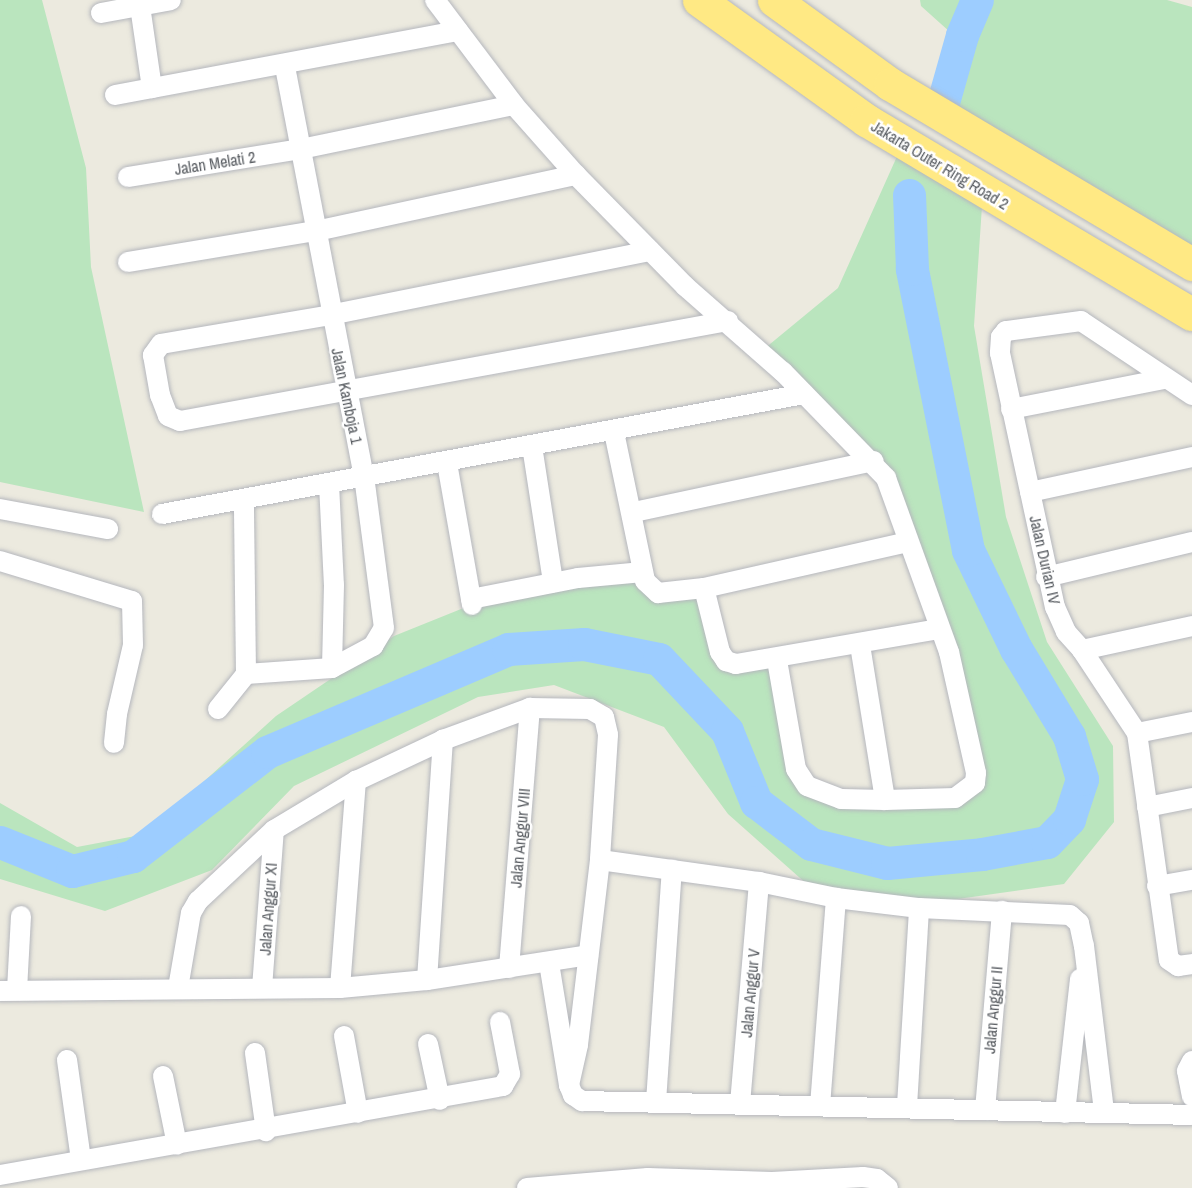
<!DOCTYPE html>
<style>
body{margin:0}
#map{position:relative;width:1192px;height:1188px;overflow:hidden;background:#eceadf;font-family:"Archivo Narrow",sans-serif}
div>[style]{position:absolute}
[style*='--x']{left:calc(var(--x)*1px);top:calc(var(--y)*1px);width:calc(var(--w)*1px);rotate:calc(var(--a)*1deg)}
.green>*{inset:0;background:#bae5be}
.river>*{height:33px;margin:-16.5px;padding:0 16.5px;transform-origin:16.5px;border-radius:16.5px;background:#9dcdff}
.roads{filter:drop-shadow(0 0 2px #b5b7bd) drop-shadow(0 0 2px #b5b7bd)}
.street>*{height:20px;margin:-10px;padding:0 10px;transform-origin:10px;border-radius:10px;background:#fff}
.highway>*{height:33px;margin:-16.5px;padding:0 16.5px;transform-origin:16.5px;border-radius:16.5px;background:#ffe984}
span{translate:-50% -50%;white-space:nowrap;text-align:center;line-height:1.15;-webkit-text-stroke:5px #fff;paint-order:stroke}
.street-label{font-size:16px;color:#585c61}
</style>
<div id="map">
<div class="green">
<div style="clip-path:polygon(0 0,42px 0,86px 168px,91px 267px,144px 512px,0 482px)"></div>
<div style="clip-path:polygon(920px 0,1167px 0,1192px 7px,1192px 264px,940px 113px,960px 41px,921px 6px)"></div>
<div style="clip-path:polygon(903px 143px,983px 191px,974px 326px,1006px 517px,1047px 642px,1113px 746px,1114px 822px,1064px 884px,922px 904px,809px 886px,728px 814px,664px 727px,554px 685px,478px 697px,294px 786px,212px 870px,105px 911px,0 879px,0 803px,77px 847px,146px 834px,276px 716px,394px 636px,471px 605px,553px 582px,645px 581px,704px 588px,720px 652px,777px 660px,807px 786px,943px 799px,976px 773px,896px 498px,764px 349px,838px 288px)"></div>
</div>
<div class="river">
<div style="--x:940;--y:113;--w:81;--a:-74.2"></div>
<div style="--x:962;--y:35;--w:38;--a:-67"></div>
<div style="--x:0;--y:842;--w:78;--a:21.9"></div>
<div style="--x:72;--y:871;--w:63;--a:-13.8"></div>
<div style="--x:133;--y:856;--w:170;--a:-37.8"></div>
<div style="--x:267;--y:752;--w:262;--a:-23.1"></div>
<div style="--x:508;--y:649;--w:76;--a:-3.8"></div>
<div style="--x:584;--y:644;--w:76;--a:11.3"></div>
<div style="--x:659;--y:659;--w:99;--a:46.6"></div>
<div style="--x:727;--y:731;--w:77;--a:67.8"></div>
<div style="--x:756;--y:802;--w:69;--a:37.4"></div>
<div style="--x:811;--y:844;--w:78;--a:14"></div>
<div style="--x:887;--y:863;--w:95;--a:-5.4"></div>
<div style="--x:982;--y:854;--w:66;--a:-10.5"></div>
<div style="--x:1047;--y:842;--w:32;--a:-46"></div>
<div style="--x:1069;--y:819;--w:42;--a:-72"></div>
<div style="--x:1082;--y:779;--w:45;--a:-106.8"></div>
<div style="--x:1069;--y:736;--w:102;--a:-121.3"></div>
<div style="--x:1016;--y:649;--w:110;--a:-115.9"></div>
<div style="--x:968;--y:550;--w:287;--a:-101.3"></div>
<div style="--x:912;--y:269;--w:74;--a:-92.3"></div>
</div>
<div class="roads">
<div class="street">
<div style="--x:435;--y:0;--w:131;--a:53"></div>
<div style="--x:514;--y:105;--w:94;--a:48.5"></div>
<div style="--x:576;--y:175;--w:156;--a:45.5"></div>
<div style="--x:685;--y:286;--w:130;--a:41.3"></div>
<div style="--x:783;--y:372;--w:148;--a:45.8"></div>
<div style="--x:886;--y:478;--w:185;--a:70.1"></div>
<div style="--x:949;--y:652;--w:124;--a:77.4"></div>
<div style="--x:976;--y:773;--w:10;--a:96"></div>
<div style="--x:975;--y:783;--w:25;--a:143"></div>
<div style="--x:955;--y:798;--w:70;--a:178.4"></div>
<div style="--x:885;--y:800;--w:44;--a:-178.7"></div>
<div style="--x:841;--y:799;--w:36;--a:-159"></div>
<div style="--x:807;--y:786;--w:20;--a:-123"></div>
<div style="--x:796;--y:769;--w:111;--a:-99.9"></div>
<div style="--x:140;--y:6;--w:83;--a:81.7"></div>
<div style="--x:101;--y:13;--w:71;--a:-10.5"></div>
<div style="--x:115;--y:95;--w:349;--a:-10.6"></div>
<div style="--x:128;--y:177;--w:175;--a:-9.2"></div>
<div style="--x:301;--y:149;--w:217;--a:-11.7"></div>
<div style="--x:650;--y:251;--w:325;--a:168.7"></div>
<div style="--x:331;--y:315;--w:172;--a:170.3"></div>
<div style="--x:161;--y:344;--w:14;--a:126"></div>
<div style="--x:153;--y:355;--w:41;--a:80.1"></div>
<div style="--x:160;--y:395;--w:22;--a:69"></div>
<div style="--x:168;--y:416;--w:13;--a:23"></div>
<div style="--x:180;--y:421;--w:557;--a:-10.34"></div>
<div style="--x:128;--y:262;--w:191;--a:-9.4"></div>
<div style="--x:316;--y:231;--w:266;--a:-12.2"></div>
<div style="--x:1192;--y:395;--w:133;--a:-146.3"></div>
<div style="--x:1081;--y:321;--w:76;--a:172.4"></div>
<div style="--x:1006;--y:331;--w:8;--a:130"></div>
<div style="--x:1001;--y:337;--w:16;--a:94"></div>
<div style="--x:1000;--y:353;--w:260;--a:77.8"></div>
<div style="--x:1055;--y:607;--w:27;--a:66"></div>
<div style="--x:1066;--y:632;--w:24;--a:48"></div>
<div style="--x:1082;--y:650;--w:100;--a:56.5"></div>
<div style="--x:1137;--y:733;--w:229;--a:82"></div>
<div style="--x:1169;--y:960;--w:11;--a:34"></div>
<div style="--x:1178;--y:966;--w:14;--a:-8"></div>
<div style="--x:1011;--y:409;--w:156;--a:-11.1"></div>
<div style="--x:614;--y:432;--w:152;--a:78.2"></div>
<div style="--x:645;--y:581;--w:18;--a:43"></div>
<div style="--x:658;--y:593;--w:46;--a:-6.2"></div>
<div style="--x:704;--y:588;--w:209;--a:-12.7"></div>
<div style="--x:532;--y:446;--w:138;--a:81.2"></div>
<div style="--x:447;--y:463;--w:144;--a:80"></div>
<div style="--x:329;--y:484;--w:101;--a:87.2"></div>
<div style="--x:334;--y:585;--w:83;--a:91.4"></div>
<div style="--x:1030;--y:492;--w:166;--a:-12.2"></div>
<div style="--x:0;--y:509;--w:110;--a:10.5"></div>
<div style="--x:634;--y:512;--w:245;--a:-12"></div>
<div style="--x:162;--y:514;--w:653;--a:-10.59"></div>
<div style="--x:0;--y:561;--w:138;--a:16.9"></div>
<div style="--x:132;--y:601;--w:44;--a:88.7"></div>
<div style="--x:133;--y:645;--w:71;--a:103.1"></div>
<div style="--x:117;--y:714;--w:29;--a:96"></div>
<div style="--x:1046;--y:577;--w:150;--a:-13.5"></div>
<div style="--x:704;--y:588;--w:66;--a:76"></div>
<div style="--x:720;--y:652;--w:11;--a:56"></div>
<div style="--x:726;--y:661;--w:10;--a:17"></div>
<div style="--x:736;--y:664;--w:205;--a:-9.8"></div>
<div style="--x:471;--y:599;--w:109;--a:-11.1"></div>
<div style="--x:578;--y:578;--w:65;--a:-5.3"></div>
<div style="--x:860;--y:645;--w:157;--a:80.8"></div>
<div style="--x:1082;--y:650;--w:113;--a:-12.3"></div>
<div style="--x:246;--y:674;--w:86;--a:-4"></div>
<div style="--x:332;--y:668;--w:47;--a:-28.2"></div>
<div style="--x:373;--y:646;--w:21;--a:-59"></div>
<div style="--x:384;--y:628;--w:152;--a:-97.5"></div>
<div style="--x:364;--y:477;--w:419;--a:-100.9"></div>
<div style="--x:218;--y:709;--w:45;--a:-51.3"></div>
<div style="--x:246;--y:674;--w:175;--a:-90.7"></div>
<div style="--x:1137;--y:733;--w:56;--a:-11.3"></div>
<div style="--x:1147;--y:807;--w:46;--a:-11.3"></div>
<div style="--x:600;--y:860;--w:161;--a:7.9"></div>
<div style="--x:759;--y:882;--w:79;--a:11.7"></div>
<div style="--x:836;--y:898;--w:84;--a:6.9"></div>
<div style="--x:919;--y:908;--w:151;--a:2.7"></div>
<div style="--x:1070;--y:915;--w:12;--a:42"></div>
<div style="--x:1079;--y:923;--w:24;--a:78"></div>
<div style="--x:1084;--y:946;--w:167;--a:83.1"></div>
<div style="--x:1157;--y:886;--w:36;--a:-10"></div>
<div style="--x:549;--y:963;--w:124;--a:80.7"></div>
<div style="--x:569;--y:1085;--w:11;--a:68"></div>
<div style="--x:573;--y:1095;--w:11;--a:34"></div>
<div style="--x:582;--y:1101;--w:610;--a:1.31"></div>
<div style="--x:509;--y:968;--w:261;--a:-85.4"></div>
<div style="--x:427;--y:980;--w:241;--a:-86.2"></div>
<div style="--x:178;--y:988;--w:76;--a:-80.2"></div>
<div style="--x:191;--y:913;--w:14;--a:-60"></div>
<div style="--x:198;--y:901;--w:104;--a:-43.1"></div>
<div style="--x:274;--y:830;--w:96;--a:-30.9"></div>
<div style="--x:356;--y:781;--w:96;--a:-25.2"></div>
<div style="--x:443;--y:740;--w:93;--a:-20.2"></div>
<div style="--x:530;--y:708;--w:60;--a:1"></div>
<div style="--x:590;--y:709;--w:16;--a:30"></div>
<div style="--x:604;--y:717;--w:18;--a:77"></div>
<div style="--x:608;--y:735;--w:125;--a:93.7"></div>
<div style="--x:600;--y:860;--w:186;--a:96.8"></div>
<div style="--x:578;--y:1045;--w:41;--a:102.7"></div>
<div style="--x:262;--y:988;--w:158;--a:-85.7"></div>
<div style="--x:340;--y:988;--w:208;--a:-85.6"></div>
<div style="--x:17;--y:990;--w:74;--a:-86.9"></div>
<div style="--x:0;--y:991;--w:340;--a:-0.5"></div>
<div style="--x:340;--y:988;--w:87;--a:-5.3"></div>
<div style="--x:427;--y:980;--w:163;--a:-8.8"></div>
<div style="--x:344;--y:1036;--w:78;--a:79.7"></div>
<div style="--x:428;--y:1044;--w:57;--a:77.9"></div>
<div style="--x:255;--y:1053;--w:79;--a:82"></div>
<div style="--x:67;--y:1060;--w:101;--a:82"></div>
<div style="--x:1192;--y:1061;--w:11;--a:117"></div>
<div style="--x:1187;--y:1071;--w:26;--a:79"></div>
<div style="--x:163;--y:1076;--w:70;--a:78.5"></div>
<div style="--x:656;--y:1102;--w:233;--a:-86.1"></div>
<div style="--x:740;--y:1104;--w:223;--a:-85.1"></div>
<div style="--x:820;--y:1106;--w:209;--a:-85.6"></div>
<div style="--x:907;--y:1106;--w:198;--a:-86.5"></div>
<div style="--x:985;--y:1110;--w:200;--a:-85.1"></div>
<div style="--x:1065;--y:1113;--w:135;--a:-83.6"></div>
<div style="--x:0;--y:1175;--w:511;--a:-10.03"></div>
<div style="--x:503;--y:1086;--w:14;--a:-60"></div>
<div style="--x:510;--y:1074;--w:53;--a:-100.9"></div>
<div style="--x:527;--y:1188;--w:121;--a:-4.7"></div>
<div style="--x:648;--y:1178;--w:124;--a:1.8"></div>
<div style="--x:772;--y:1182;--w:91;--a:-3.1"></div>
<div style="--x:863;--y:1177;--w:14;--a:8"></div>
<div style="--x:877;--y:1179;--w:14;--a:39"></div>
</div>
<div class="highway">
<div style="--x:699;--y:0;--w:206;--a:35.7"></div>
<div style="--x:866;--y:120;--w:379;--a:30.8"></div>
<div style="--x:774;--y:0;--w:143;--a:35.9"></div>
<div style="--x:890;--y:84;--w:352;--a:30.8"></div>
</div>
</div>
<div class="street-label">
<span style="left:215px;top:163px;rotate:-9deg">Jalan Melati 2</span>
<span style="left:940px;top:165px;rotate:31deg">Jakarta Outer Ring Road 2</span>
<span style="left:347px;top:396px;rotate:78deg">Jalan Kamboja 1</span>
<span style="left:1045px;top:560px;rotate:77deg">Jalan Durian IV</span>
<span style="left:520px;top:838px;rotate:-85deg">Jalan Anggur VIII</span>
<span style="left:268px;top:909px;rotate:-86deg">Jalan Anggur XI</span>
<span style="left:750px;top:993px;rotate:-85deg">Jalan Anggur V</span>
<span style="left:993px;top:1010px;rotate:-85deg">Jalan Anggur II</span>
</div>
</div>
